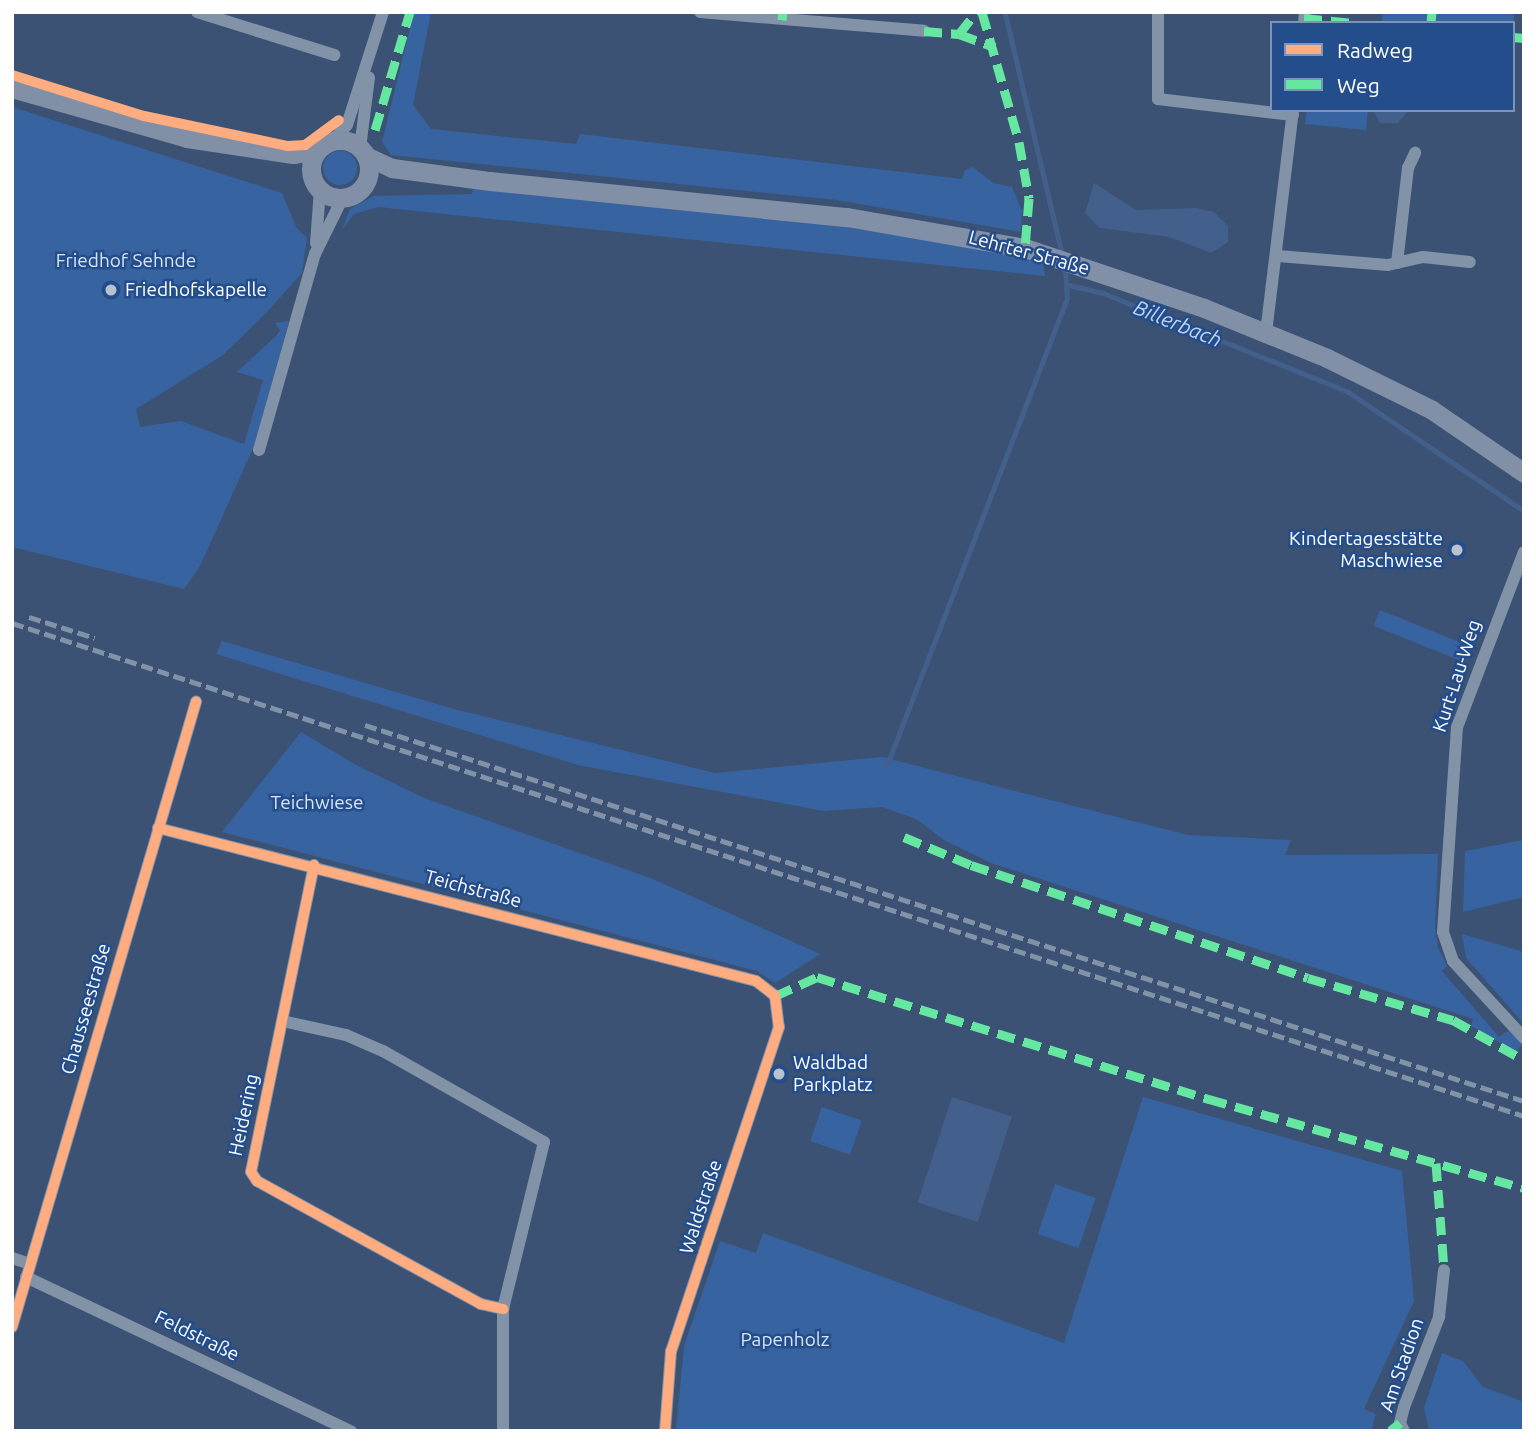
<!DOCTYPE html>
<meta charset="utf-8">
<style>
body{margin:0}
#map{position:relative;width:1536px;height:1443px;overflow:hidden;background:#3b5274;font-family:Ubuntu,sans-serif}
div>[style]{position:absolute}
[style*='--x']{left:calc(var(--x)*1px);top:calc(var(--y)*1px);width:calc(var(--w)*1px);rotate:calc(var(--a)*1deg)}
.green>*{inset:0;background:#3863a1;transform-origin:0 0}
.round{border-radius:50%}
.water>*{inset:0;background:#43608c;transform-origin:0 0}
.stream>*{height:4.5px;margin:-2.25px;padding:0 2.25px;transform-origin:2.25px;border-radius:2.25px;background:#43608c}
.street>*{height:12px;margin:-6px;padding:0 6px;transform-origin:6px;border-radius:6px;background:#8292a7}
.primary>*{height:19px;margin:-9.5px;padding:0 9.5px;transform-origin:9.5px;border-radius:9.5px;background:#8190a7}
.primary>.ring{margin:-9.5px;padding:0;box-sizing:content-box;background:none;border:19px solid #8190a7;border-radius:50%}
.rail>*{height:4.5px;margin-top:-2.25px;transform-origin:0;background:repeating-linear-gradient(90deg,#8292a7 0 12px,transparent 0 17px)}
.quiet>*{height:9px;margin-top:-4.5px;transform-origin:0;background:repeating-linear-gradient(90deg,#66e7a1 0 18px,transparent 0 27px)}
.cycleway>*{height:10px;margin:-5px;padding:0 5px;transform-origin:5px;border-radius:5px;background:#ffac80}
.dots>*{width:19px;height:19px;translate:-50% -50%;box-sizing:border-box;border:4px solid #244d8b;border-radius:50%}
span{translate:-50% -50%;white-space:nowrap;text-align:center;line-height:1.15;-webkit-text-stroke:5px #244d8b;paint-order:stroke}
.street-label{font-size:19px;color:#fff}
.park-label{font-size:19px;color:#d6e4f8}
.poi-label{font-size:19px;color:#fff}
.left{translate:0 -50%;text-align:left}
.right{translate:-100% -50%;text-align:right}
.water-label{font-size:21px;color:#bdd3f2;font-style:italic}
.frame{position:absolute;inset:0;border:14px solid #fff;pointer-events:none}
.legend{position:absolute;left:1270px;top:21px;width:245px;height:91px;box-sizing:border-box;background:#244d8b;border:2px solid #7c94b9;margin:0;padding:9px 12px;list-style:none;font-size:21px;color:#fff}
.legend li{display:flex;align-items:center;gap:14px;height:35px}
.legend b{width:35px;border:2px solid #7c94b9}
</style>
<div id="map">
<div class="green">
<div style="clip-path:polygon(414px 12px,431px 12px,413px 105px,431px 129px,576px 144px,580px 134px,962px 179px,965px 170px,973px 167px,993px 183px,1012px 187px,1022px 211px,1021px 232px,837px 200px,391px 155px,382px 142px)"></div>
<div style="left:1382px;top:12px;width:132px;height:11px"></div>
<div style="clip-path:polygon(12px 107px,282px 193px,296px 227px,307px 238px,302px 273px,267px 312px,223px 355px,136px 409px,140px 427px,181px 421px,244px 444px,263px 380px,237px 372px,277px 335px,280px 330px,275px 323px,289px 321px,255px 444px,200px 566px,184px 589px,12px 547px)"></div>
<div style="clip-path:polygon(1307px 110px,1368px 110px,1366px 130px,1305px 124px)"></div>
<div class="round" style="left:323px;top:151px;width:34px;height:34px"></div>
<div style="clip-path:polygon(473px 188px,848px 225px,1003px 251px,1043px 263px,1045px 276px,378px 207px,354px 214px,342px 230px,350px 209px,374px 196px,472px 194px)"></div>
<div style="left:1380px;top:610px;width:99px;height:17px;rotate:22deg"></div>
<div style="clip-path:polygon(222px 641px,454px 709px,715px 773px,882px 757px,1188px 835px,1291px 840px,1285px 855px,1438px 854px,1435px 928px,1438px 948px,1447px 966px,1442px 971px,1499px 1037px,1508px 1031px,1523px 1043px,1516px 1052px,1471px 1026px,1473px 1019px,991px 863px,944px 840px,916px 819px,882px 807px,824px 811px,578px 765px,216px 654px)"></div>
<div style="clip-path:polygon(301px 732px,356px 765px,424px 798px,653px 879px,820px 954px,775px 983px,757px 971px,222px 832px)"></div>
<div style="clip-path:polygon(1524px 840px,1524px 897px,1463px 912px,1465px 851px)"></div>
<div style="clip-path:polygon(1462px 934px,1524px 952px,1524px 1024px,1466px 958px)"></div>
<div style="clip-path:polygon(1143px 1097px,1402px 1171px,1414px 1301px,1364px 1409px,1376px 1414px,1371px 1431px,676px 1430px,684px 1346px,720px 1241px,756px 1253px,763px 1233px,1064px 1343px)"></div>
<div style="left:822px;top:1107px;width:42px;height:36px;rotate:19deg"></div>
<div style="left:1055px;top:1184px;width:43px;height:53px;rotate:19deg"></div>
<div style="clip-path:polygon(1442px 1353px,1464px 1362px,1483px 1387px,1524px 1402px,1524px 1431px,1429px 1430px,1424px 1408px)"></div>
</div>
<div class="water">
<div style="clip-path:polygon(1373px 110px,1409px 110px,1398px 123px,1380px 123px)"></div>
<div style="clip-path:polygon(1094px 183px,1136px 210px,1196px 208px,1214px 212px,1228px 226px,1228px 242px,1211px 253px,1170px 237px,1100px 228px,1085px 213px)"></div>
<div style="left:952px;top:1097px;width:63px;height:111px;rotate:18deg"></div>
</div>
<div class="stream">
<div style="--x:1005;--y:12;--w:248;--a:76.7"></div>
<div style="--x:1069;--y:285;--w:35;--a:13"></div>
<div style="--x:1103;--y:293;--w:263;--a:21.9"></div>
<div style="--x:1347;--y:391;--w:214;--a:34.1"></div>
<div style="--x:887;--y:765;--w:500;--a:-68.9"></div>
<div style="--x:1067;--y:299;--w:30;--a:-94"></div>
</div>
<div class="street">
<div style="--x:197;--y:12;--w:144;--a:17.4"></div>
<div style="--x:700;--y:12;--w:225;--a:4.8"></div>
<div style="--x:1158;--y:12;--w:87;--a:90"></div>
<div style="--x:1158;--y:99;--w:136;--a:6.8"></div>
<div style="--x:1304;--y:23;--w:11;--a:-85"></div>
<div style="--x:333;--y:141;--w:21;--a:-49"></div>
<div style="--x:347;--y:125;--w:119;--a:-72.3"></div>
<div style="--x:360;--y:148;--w:71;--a:-82.7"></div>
<div style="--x:316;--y:243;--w:53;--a:-85.7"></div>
<div style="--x:1278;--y:256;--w:110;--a:4.7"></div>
<div style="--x:1388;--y:265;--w:36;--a:-13"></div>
<div style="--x:1423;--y:257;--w:47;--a:6.1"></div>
<div style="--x:1397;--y:263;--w:96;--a:-83.4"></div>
<div style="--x:1408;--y:168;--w:17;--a:-65"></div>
<div style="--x:1266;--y:333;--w:225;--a:-83.1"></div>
<div style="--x:259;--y:450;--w:204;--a:-74.1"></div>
<div style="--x:315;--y:254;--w:64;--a:-63.8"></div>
<div style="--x:1524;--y:552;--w:187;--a:110.9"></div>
<div style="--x:1457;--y:727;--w:205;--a:93.9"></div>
<div style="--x:1443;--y:932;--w:31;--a:71"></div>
<div style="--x:1453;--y:961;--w:105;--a:47.3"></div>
<div style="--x:158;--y:828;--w:617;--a:14.35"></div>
<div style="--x:756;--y:981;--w:24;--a:38"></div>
<div style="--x:775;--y:996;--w:31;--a:83"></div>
<div style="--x:779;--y:1027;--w:342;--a:108.4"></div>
<div style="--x:671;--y:1351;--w:80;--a:94.3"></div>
<div style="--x:314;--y:865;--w:313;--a:101.6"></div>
<div style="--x:251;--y:1172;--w:11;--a:56"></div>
<div style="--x:257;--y:1181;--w:256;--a:28.8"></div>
<div style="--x:481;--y:1304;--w:23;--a:13"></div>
<div style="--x:282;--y:1021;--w:66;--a:12.3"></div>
<div style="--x:346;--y:1035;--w:40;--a:23.4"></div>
<div style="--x:383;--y:1051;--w:185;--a:29.5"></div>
<div style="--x:544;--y:1142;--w:172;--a:103.8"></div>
<div style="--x:503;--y:1309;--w:122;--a:90"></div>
<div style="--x:12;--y:1258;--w:19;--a:18"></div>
<div style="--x:26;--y:1277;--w:360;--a:25.4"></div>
<div style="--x:12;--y:1327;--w:652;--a:-73.6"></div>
<div style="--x:1404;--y:1431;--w:9;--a:-117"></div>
<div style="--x:1400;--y:1423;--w:16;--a:-76"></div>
<div style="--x:1404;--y:1407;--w:97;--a:-68.7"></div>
<div style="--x:1439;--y:1317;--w:47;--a:-83.9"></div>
</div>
<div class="primary">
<div style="--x:12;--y:88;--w:182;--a:15.9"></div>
<div style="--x:187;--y:138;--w:107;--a:8.6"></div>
<div style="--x:293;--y:154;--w:25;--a:-9"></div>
<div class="ring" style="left:311px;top:140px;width:39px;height:39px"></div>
<div style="--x:366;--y:156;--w:29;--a:25"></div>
<div style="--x:392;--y:168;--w:99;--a:7.6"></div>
<div style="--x:490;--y:181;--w:359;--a:5.8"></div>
<div style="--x:847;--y:217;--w:181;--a:9.9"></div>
<div style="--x:1025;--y:248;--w:189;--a:18.5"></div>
<div style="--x:1204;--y:308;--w:133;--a:22.1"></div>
<div style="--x:1327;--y:358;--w:117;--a:26.3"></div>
<div style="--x:1432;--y:410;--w:112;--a:34.4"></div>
</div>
<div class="rail">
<div style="--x:29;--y:617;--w:69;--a:17.7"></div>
<div style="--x:12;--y:623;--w:1590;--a:18.06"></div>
<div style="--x:365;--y:725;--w:1218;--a:17.97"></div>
</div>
<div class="quiet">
<div style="--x:982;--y:12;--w:135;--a:74.1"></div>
<div style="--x:1019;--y:142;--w:57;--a:79.9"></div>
<div style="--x:1029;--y:198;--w:50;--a:94.6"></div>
<div style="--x:1304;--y:18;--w:49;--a:5.8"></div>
<div style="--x:782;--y:20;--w:8;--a:-83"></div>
<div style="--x:1431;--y:23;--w:11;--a:-85"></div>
<div style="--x:924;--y:31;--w:35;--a:5"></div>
<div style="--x:959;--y:34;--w:38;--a:20"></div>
<div style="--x:959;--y:34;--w:28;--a:-52"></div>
<div style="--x:1513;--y:37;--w:11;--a:5"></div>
<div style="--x:375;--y:130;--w:123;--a:-73.5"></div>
<div style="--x:904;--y:837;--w:73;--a:22.7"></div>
<div style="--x:971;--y:865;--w:355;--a:18.5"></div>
<div style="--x:1308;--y:978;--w:151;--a:16.2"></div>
<div style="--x:1453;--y:1020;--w:81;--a:29.4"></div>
<div style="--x:775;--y:996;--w:46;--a:-24.3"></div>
<div style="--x:817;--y:977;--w:411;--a:17.3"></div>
<div style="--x:1209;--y:1099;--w:327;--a:15.8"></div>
<div style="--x:1436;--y:1163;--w:107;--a:85.7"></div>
<div style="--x:1390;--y:1431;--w:13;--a:-39"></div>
</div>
<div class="cycleway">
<div style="--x:12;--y:75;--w:138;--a:17.3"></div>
<div style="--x:144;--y:116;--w:146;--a:11.8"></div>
<div style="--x:287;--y:146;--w:18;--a:-3"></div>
<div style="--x:305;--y:145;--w:42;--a:-36.3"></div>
<div style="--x:158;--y:828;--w:617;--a:14.35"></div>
<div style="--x:756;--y:981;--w:24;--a:38"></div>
<div style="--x:775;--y:996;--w:31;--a:83"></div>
<div style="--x:779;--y:1027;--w:342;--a:108.4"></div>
<div style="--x:671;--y:1351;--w:80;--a:94.3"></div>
<div style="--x:314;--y:865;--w:313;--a:101.6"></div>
<div style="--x:251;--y:1172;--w:11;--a:56"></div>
<div style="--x:257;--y:1181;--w:256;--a:28.8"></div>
<div style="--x:481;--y:1304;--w:23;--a:13"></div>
<div style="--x:12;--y:1327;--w:652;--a:-73.6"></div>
</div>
<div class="dots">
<div style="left:111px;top:290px;background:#bac2ce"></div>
<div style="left:1457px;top:550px;background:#bac2ce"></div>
<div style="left:779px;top:1074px;background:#bac2ce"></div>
</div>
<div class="street-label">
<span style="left:1029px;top:253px;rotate:15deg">Lehrter Straße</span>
<span style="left:1457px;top:676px;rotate:-72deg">Kurt-Lau-Weg</span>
<span style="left:473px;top:889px;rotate:15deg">Teichstraße</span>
<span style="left:86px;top:1009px;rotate:-74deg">Chausseestraße</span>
<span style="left:244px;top:1115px;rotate:-78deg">Heidering</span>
<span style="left:701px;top:1207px;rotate:-72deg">Waldstraße</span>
<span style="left:197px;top:1336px;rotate:26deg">Feldstraße</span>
<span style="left:1402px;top:1365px;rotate:-71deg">Am Stadion</span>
</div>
<div class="park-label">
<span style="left:126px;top:261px">Friedhof Sehnde</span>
<span style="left:317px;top:803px">Teichwiese</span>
<span style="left:785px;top:1340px">Papenholz</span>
</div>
<div class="poi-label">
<span class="left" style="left:125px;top:290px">Friedhofskapelle</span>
<span class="right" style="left:1443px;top:550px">Kindertagesstätte<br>Maschwiese</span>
<span class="left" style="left:793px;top:1074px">Waldbad<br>Parkplatz</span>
</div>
<div class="water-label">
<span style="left:1178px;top:323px;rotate:22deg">Billerbach</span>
</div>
<div class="frame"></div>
<ul class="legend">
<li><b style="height:9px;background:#ffac80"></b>Radweg</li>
<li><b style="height:9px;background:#66e7a1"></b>Weg</li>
</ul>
</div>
